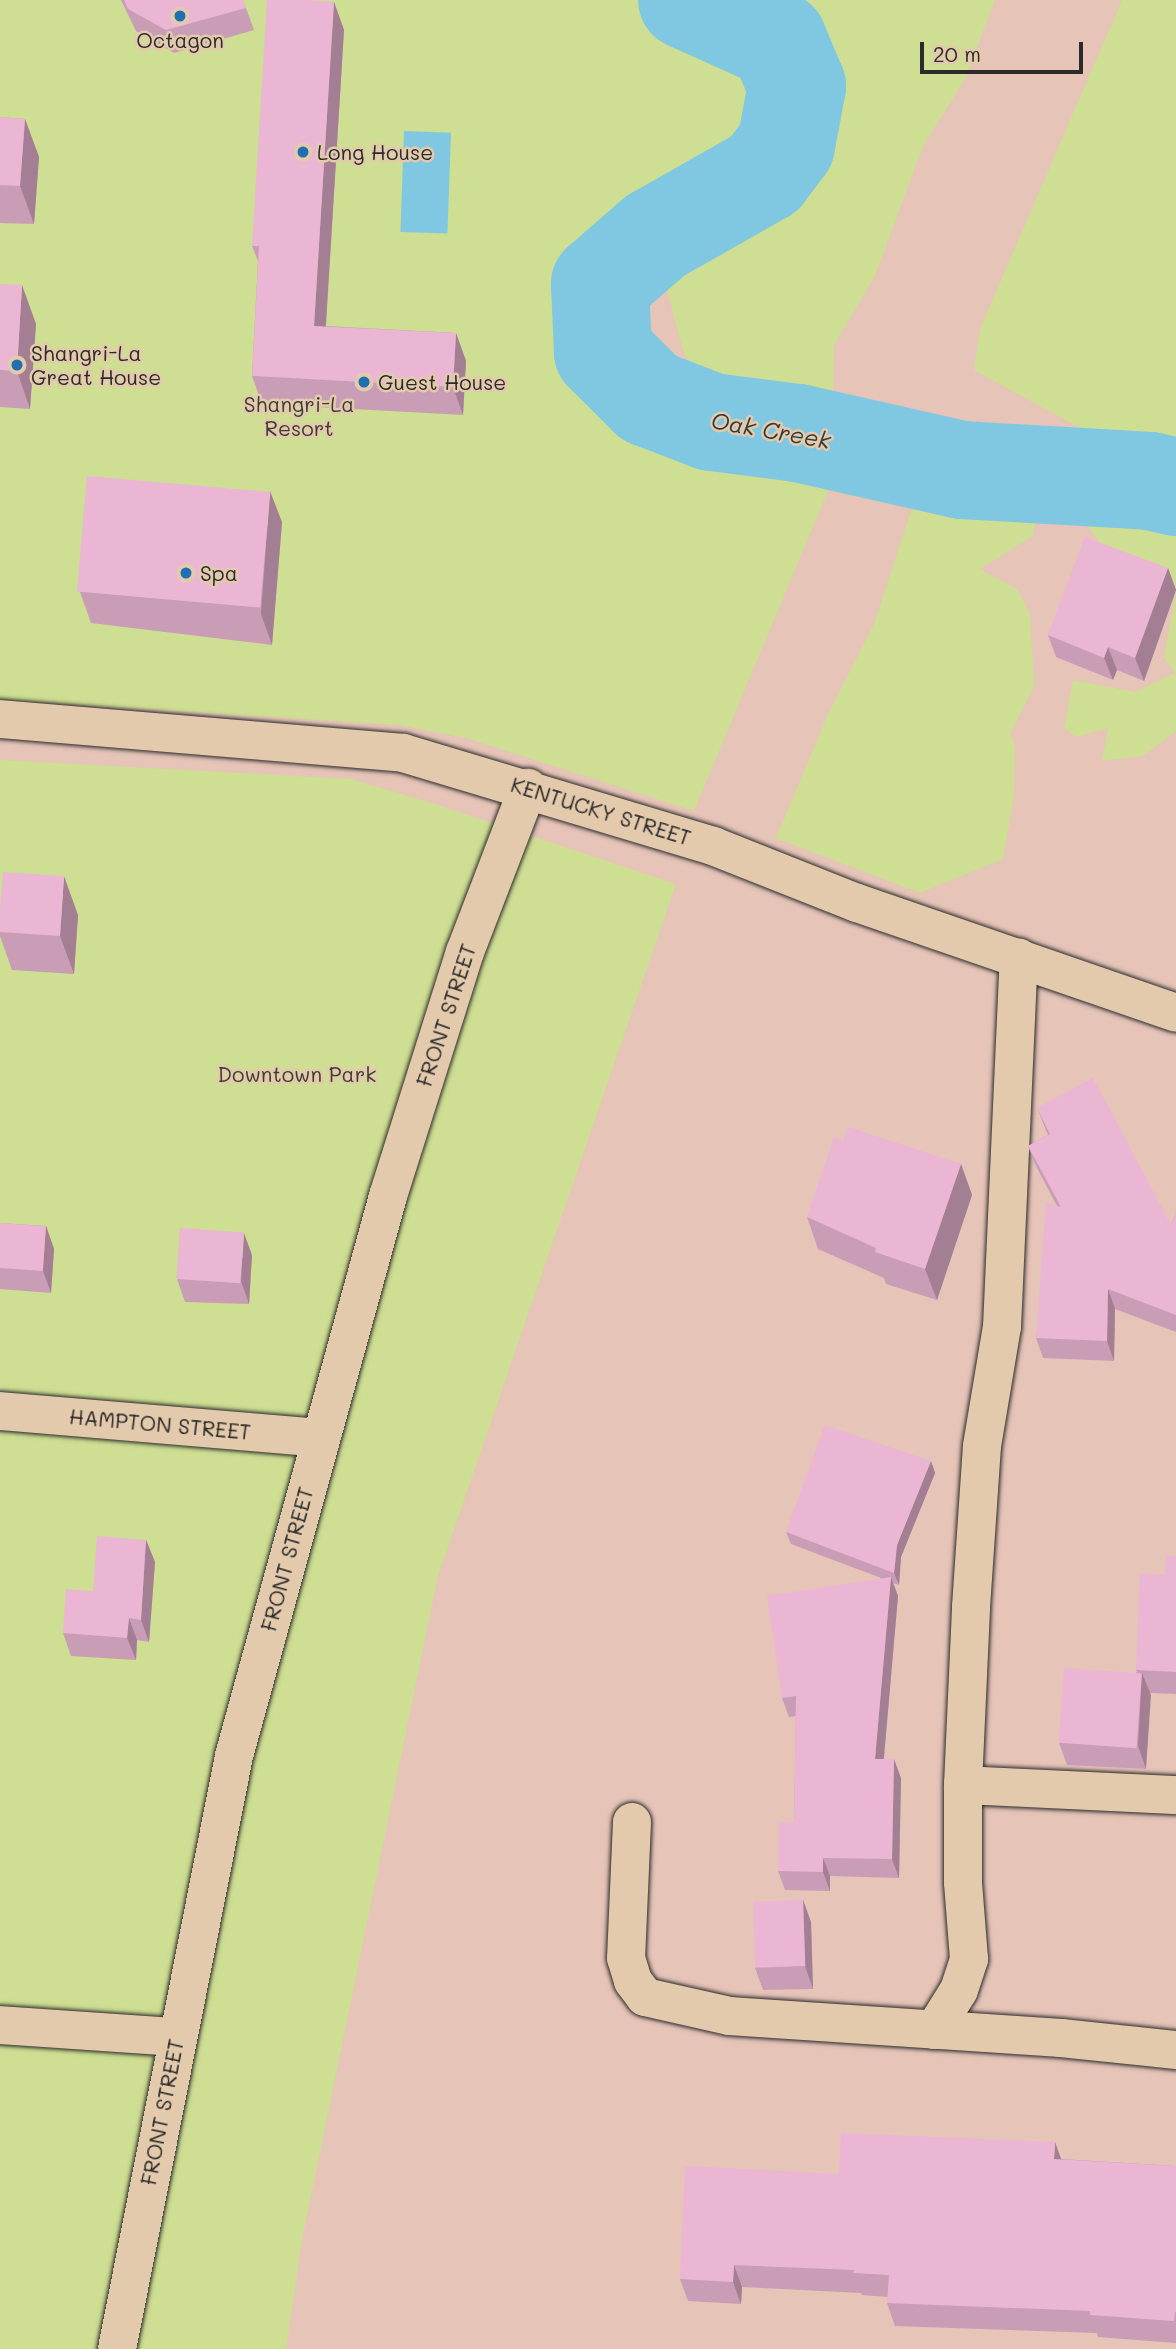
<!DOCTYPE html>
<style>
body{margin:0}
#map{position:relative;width:1176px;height:2349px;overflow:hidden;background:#e6c4b8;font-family:Mali,sans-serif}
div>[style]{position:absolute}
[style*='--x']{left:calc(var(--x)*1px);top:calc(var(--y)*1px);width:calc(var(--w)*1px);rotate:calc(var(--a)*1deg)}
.green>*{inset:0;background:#cede92}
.water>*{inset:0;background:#80c8e1;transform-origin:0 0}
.river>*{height:98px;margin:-49px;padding:0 49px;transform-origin:49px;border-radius:49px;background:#80c8e1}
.roads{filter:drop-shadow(0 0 2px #2b2b2b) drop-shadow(0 0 2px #2b2b2b)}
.minor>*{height:38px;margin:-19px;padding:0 19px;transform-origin:19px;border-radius:19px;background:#e4caac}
.wall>*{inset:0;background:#c99db6}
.shaded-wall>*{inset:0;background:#a47f94}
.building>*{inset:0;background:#eab6d4;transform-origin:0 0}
.dots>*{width:19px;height:19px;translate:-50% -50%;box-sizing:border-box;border:4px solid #e4caac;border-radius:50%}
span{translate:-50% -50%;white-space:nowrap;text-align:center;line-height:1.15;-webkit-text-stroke:5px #e4caac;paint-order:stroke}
.poi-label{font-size:21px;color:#2b2b2b}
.left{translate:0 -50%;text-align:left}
.park-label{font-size:21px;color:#3b3d35}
.street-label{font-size:21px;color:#2b2b2b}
.water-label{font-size:23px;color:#343b3d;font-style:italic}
.scale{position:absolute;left:920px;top:42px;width:163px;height:32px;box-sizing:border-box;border:4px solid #2b2b2b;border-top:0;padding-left:9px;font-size:21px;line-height:24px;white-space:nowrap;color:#2b2b2b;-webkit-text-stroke:5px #e4caac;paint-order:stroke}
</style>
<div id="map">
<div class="green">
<div style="clip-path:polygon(0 0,637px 0,655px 3px,771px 53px,779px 94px,774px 138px,757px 159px,652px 219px,587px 275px,593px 362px,637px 409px,716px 437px,843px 455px,694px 811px,466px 738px,398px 725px,0 700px)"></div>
<div style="clip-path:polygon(725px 0,995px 0,965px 79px,923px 146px,875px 276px,834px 345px,833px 420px,767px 412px,697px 384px,682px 347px,666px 286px,678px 245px,739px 218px,793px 180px,813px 65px,754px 15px)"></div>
<div style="clip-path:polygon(1122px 0,1176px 0,1176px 459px,1150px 458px,1087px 432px,974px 370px,980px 329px)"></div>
<div style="clip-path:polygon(1040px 490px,1033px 536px,980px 569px,1017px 589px,1030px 614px,1034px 686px,1010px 734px,1015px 745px,1014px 796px,1003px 859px,920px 893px,776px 838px,828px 714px,874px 624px,912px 508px)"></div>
<div style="clip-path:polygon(1092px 495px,1129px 502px,1145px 517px,1176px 511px,1176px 731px,1143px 756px,1102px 761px,1108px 728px,1076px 737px,1064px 728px,1073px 680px,1135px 692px,1175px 673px,1164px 657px,1176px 590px,1108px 554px,1072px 504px)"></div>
<div style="clip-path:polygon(0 760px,351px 779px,435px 804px,676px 884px,438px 1576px,302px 2240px,286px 2349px,0 2349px)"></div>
</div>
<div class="water">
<div style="left:404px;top:131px;width:47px;height:101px;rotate:2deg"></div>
</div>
<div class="river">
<div style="--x:687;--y:0;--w:100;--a:24.3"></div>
<div style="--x:778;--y:41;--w:49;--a:67.1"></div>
<div style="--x:797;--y:86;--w:60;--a:100.6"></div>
<div style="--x:786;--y:145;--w:36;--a:127"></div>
<div style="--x:764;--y:174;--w:125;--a:150.4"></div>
<div style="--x:655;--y:236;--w:73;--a:138.9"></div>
<div style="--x:600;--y:284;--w:68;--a:87.5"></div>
<div style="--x:603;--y:352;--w:65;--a:45"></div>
<div style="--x:649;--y:398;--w:67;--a:20.9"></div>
<div style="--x:712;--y:422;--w:87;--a:7.3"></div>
<div style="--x:798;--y:433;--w:168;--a:12.7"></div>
<div style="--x:962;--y:470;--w:188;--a:3.3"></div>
<div style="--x:1150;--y:481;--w:27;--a:13"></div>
</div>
<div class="roads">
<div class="minor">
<div style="--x:0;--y:719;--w:404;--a:4.8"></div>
<div style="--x:403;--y:753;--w:324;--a:16.7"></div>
<div style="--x:713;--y:846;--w:155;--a:21.6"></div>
<div style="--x:857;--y:903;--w:337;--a:19"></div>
<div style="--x:0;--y:1411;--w:320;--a:4.8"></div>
<div style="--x:963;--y:1785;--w:213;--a:2.7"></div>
<div style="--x:632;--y:1822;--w:136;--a:92.5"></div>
<div style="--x:626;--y:1958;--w:24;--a:73"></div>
<div style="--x:633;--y:1981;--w:20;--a:53"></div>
<div style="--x:645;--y:1997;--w:86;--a:12.7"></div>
<div style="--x:729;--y:2016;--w:333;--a:3.8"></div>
<div style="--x:1061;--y:2038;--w:116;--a:6"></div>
<div style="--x:0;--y:2025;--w:177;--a:3.9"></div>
<div style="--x:934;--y:2030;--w:47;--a:-58"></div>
<div style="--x:959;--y:1990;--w:33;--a:-72"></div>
<div style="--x:969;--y:1959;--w:77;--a:-94.5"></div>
<div style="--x:963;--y:1882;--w:97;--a:-90"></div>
<div style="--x:963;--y:1785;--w:178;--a:-87.4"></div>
<div style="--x:971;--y:1607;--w:161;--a:-86.1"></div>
<div style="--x:982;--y:1446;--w:121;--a:-80.5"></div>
<div style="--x:1002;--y:1327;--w:370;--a:-87.4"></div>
<div style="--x:117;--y:2349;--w:604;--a:-78.84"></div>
<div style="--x:234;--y:1756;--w:581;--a:-74.62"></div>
<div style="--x:388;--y:1196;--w:256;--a:-72.5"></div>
<div style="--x:465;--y:952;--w:176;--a:-69"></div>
</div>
</div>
<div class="wall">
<div style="clip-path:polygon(121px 0,243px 0,254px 30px,174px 53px,136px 31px)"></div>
<div style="clip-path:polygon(334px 2px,344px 30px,326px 326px,456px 333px,466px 361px,463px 415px,262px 404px,252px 376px,258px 261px,252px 246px)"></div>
<div style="clip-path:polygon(0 117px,25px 119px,39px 157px,34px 224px,0 223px)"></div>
<div style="clip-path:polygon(0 284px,36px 324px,30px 409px,0 407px)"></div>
<div style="clip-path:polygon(282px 522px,272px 645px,91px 623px,80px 592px)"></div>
<div style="clip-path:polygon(1168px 568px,1176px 590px,1144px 681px,1117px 670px,1113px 680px,1056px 657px,1048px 635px)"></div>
<div style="clip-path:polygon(78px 915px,74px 974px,12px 970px,0 936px,0 932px)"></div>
<div style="clip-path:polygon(1037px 1108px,1171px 1225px,1176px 1212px,1176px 1332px,1115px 1309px,1114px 1361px,1043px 1358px,1036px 1338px,1057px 1206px,1036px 1166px,1028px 1146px,1048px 1135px)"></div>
<div style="clip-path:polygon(843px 1141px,961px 1164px,972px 1195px,937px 1300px,886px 1284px,884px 1278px,818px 1249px,807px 1217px)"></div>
<div style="clip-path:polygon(0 1223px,46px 1226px,54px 1249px,51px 1293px,0 1289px)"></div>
<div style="clip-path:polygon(252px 1255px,249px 1304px,185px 1302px,177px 1279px)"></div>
<div style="clip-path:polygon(931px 1461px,935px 1473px,901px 1557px,899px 1585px,893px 1583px,898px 1596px,884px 1759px,901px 1778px,899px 1878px,830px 1876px,830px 1891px,785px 1890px,778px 1871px,794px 1822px,796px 1716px,789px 1717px,782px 1698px,881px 1578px,791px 1544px,786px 1532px)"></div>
<div style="clip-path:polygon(146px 1540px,155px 1562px,149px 1642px,137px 1640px,136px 1660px,71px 1656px,63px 1633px,93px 1591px)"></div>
<div style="clip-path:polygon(1176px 1556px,1176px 1694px,1150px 1693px,1146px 1769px,1067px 1765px,1059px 1743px,1137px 1672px,1136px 1670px,1165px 1575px)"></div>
<div style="clip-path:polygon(803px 1900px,811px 1922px,813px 1989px,763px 1990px,755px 1968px)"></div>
<div style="clip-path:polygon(1061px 2159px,1176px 2166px,1176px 2343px,1098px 2337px,1097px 2333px,895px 2326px,887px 2303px,888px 2297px,862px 2295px,861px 2293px,742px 2287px,741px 2304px,688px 2301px,680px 2279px,839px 2174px)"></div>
</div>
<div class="shaded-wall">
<div style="clip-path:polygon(334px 2px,344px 30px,324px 354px,314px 326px)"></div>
<div style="clip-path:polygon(25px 119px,39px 157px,34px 224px,20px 186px)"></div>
<div style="clip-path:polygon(22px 285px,36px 324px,30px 409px,17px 371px)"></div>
<div style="clip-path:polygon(456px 333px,466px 361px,463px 415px,453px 387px)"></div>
<div style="clip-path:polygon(270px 491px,282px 522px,272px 645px,261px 614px)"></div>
<div style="clip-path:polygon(1168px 568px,1176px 590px,1144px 681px,1135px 658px)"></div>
<div style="clip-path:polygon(1108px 647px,1117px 670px,1113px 680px,1104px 658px)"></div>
<div style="clip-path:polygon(64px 876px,78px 915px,74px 974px,60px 936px)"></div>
<div style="clip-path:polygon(961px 1164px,972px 1195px,937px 1300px,925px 1269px)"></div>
<div style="clip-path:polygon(46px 1226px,54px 1249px,51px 1293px,43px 1271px)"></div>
<div style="clip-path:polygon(244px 1233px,252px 1255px,249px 1304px,241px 1281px)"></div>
<div style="clip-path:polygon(1108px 1289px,1115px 1309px,1114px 1361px,1107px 1341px)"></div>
<div style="clip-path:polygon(931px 1461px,935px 1473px,901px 1557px,899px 1585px,894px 1573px,897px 1545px)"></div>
<div style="clip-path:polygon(146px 1540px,155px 1562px,149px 1642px,141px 1620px)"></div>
<div style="clip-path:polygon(891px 1577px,898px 1596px,882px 1778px,875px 1759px)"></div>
<div style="clip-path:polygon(129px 1618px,137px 1640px,136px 1660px,127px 1638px)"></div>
<div style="clip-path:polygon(1142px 1673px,1151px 1695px,1146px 1769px,1138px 1746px)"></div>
<div style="clip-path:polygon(894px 1759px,901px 1778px,899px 1878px,892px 1859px)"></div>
<div style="clip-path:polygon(823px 1858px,830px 1876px,830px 1891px,823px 1872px)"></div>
<div style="clip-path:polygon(803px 1900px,811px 1922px,813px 1989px,805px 1966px)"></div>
<div style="clip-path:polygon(1055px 2142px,1063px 2164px,1054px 2159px)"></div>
<div style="clip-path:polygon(734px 2265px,742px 2287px,741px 2304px,733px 2282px)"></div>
</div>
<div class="building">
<div style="clip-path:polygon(124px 0,243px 0,246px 8px,166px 30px,128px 9px)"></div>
<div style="clip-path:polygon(267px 0,308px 0,334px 2px,314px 326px,456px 333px,453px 387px,252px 376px,259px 246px,252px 246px)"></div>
<div style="clip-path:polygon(0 117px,25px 119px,20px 186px,0 185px)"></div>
<div style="clip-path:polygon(0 284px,22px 285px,17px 371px,0 370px)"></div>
<div style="left:87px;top:476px;width:184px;height:116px;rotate:5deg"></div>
<div style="clip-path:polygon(1085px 537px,1168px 568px,1135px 658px,1108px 647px,1104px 658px,1048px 635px)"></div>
<div style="clip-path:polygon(3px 872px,64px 876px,60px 936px,0 932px,0 909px)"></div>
<div style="clip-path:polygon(1093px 1078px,1171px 1225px,1176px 1212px,1176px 1315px,1108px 1289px,1107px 1341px,1036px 1338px,1046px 1202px,1061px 1207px,1028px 1146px,1050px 1134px,1037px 1108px)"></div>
<div style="clip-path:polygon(848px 1127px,961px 1164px,925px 1269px,875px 1252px,876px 1248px,807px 1217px,834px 1137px,843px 1141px)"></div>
<div style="left:0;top:1223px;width:46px;height:45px;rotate:4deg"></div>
<div style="left:180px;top:1228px;width:64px;height:51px;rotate:4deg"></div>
<div style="clip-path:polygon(825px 1425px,931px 1461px,897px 1545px,894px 1573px,786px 1532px)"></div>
<div style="clip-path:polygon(97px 1536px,146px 1540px,141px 1620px,129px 1618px,127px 1638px,63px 1633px,66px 1589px,93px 1591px)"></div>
<div style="clip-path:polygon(1166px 1555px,1176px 1556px,1176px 1672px,1136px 1670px,1140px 1573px,1165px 1575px)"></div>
<div style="clip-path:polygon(891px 1577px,875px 1759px,894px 1759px,892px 1859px,823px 1858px,823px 1872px,778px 1871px,779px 1822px,794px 1822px,796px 1696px,782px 1698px,767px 1596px)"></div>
<div style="left:1064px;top:1668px;width:78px;height:75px;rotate:4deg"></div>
<div style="left:803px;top:1900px;width:66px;height:50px;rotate:88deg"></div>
<div style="clip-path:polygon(841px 2133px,1055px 2142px,1054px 2159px,1176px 2166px,1176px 2312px,1175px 2312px,1174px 2321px,1090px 2315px,1090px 2311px,887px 2303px,889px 2275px,853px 2273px,854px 2270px,734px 2265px,733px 2282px,680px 2279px,685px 2166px,839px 2174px)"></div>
</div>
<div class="dots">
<div style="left:180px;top:16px;background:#1f6fb2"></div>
<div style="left:303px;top:152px;background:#1f6fb2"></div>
<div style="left:17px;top:365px;background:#1f6fb2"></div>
<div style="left:364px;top:382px;background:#1f6fb2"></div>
<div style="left:186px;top:573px;background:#1f6fb2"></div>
</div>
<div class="poi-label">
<span style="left:180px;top:40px">Octagon</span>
<span class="left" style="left:317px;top:152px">Long House</span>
<span class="left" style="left:31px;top:365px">Shangri-La<br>Great House</span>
<span class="left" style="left:378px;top:382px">Guest House</span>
<span class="left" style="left:200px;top:573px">Spa</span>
</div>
<div class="park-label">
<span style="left:299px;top:416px">Shangri-La<br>Resort</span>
<span style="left:297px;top:1074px">Downtown Park</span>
</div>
<div class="street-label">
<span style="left:601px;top:811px;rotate:17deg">KENTUCKY STREET</span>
<span style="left:446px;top:1015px;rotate:-72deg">FRONT STREET</span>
<span style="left:160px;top:1424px;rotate:5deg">HAMPTON STREET</span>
<span style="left:287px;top:1559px;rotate:-75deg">FRONT STREET</span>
<span style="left:162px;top:2112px;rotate:-79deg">FRONT STREET</span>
</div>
<div class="water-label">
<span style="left:771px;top:430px;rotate:10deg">Oak Creek</span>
</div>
<div class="scale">20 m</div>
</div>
